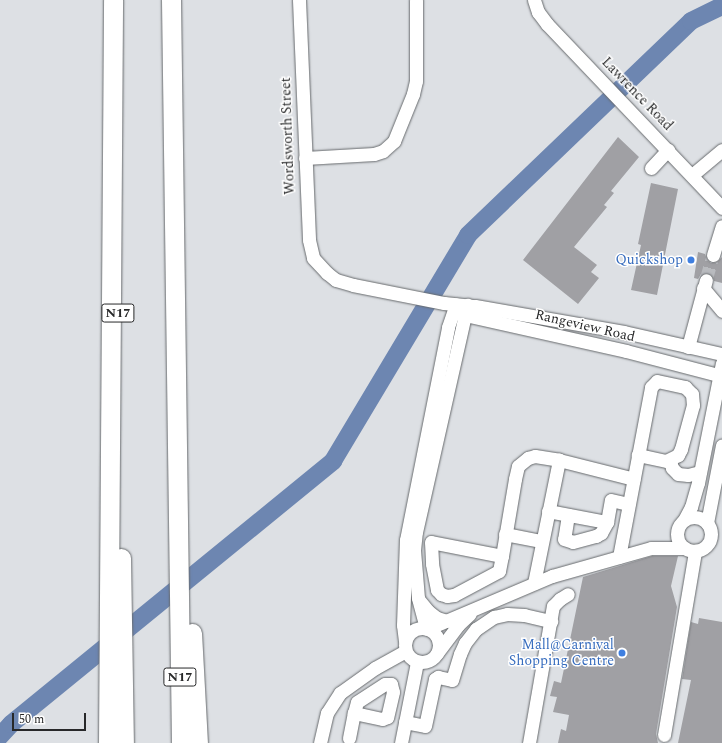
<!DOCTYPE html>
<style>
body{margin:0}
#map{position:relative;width:722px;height:743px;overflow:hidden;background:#dde0e4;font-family:Spectral,serif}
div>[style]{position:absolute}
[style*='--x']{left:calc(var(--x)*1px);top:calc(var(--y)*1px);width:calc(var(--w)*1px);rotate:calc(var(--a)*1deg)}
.river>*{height:18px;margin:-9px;padding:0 9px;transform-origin:9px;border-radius:9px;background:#6d86b1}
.building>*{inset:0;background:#a0a0a4}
.minor-tunnel>*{height:13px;margin-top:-6.5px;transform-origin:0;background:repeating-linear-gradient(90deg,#b9bbbf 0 13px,transparent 0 19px)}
.roads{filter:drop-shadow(0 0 1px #676a6d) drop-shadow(0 0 1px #676a6d)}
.minor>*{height:13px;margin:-6.5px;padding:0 6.5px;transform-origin:6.5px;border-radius:6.5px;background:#fff}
.minor>.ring{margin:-6.5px;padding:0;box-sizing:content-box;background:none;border:13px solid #fff;border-radius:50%}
.highway>*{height:19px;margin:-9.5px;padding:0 9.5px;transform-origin:9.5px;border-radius:9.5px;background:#fff}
.dots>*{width:11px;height:11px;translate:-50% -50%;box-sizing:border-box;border:2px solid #fff;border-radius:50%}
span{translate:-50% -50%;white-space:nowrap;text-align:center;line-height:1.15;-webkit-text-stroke:3px #fff;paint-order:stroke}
.shield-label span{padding:1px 3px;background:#fff;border:1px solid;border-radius:3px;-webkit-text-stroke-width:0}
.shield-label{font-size:13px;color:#272829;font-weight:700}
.street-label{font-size:14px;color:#272829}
.shop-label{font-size:14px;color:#366cbe}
.right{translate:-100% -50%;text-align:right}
.scale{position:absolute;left:12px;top:713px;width:74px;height:18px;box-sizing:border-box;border:2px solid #272829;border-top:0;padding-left:5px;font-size:12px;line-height:14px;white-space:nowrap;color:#272829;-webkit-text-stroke:3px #fff;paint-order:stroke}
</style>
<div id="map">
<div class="river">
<div style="--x:0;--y:736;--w:16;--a:-47"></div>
<div style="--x:11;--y:724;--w:416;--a:-39.2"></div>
<div style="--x:333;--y:461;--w:263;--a:-59.1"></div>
<div style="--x:468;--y:235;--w:309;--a:-43.8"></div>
<div style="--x:691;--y:21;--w:34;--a:-26"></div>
</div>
<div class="building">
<div style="clip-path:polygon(618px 137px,639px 157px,611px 191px,614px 193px,604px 205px,607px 207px,574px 247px,597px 265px,591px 272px,599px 278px,578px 304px,523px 260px)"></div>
<div style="clip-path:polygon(651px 183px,678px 189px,657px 295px,631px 290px,641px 245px,638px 244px)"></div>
<div style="clip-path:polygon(698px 252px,705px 254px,707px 260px,711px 263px,718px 261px,722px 257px,722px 283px,714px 281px,712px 275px,708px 272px,701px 274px,698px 279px,694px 278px)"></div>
<div style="clip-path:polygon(652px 556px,678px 556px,671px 586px,677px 607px,656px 734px,658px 743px,558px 743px,561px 729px,566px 731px,569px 715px,553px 712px,557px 697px,550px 696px,554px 681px,561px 683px,583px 577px)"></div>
<div style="clip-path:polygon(699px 618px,722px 622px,722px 743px,678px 743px,691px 680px,682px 679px,691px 622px,698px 624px)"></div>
</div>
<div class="minor-tunnel">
<div style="--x:706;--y:280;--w:26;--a:-74"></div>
</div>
<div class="roads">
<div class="minor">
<div style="--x:299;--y:0;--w:240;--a:87.6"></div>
<div style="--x:309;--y:240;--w:18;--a:77"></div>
<div style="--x:313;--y:258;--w:21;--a:47"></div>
<div style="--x:327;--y:273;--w:11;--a:38"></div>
<div style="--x:336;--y:280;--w:18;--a:16"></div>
<div style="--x:353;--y:285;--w:93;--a:11.2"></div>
<div style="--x:444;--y:303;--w:31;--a:6"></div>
<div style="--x:475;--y:306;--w:151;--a:9.9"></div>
<div style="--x:624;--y:332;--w:100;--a:12.7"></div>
<div style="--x:534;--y:0;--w:13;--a:72"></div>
<div style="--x:538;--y:12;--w:15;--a:53"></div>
<div style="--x:547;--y:24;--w:254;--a:46.4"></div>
<div style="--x:305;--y:158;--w:69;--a:-3.3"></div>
<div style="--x:374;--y:154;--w:9;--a:-18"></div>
<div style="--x:383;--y:151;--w:15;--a:-42"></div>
<div style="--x:394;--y:141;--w:51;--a:-68"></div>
<div style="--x:413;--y:94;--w:13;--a:-77"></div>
<div style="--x:416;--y:81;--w:81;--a:-90"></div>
<div style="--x:651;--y:168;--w:25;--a:-47"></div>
<div style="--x:692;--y:175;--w:39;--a:-40"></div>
<div style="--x:713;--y:255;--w:30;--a:-73"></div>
<div style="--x:703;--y:288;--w:30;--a:50"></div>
<div style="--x:456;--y:313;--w:174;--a:12.6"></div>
<div style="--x:626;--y:351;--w:99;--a:14.6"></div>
<div style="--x:688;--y:347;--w:69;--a:-75"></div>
<div style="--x:670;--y:460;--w:8;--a:76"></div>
<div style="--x:672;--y:468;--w:8;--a:45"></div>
<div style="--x:678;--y:474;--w:10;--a:6"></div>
<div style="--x:688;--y:475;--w:12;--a:-14"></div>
<div style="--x:548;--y:511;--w:60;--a:10.6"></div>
<div style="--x:568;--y:515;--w:24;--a:99"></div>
<div style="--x:564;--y:539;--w:9;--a:18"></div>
<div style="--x:573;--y:542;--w:24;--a:-15"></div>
<div style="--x:596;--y:536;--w:6;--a:-31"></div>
<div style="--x:601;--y:533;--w:13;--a:-61"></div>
<div style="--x:607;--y:522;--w:22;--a:-80"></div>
<div style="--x:611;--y:500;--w:18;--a:13"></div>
<div class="ring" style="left:677px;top:517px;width:21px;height:21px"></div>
<div style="--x:684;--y:520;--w:15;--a:-62"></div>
<div style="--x:691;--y:507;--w:25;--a:-74"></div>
<div style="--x:698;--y:483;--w:122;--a:-78.7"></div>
<div style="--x:707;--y:523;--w:79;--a:-79.1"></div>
<div style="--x:505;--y:534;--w:37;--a:11"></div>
<div style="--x:502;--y:556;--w:72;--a:-168.8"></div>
<div style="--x:431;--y:542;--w:22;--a:87"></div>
<div style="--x:432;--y:564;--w:26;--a:79"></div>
<div style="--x:437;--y:590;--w:6;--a:45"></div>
<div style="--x:441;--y:594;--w:6;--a:18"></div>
<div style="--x:447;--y:596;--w:7;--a:-8"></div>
<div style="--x:454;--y:595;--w:51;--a:-28.1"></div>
<div style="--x:499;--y:571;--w:15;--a:-79"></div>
<div style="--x:502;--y:556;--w:78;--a:-80.4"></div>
<div style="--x:515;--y:479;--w:13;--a:-77"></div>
<div style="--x:518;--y:466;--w:13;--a:-39"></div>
<div style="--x:528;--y:458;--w:7;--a:-16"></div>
<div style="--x:535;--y:456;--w:24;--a:9"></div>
<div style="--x:559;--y:460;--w:77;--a:14.2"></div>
<div style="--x:619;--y:557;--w:173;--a:-79.3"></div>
<div style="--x:651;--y:387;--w:8;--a:-45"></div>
<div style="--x:657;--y:381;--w:29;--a:12"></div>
<div style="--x:685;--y:387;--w:10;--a:45"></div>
<div style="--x:692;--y:394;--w:11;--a:85"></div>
<div style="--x:693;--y:405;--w:46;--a:105.3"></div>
<div style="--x:681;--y:449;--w:7;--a:117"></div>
<div style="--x:678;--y:455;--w:13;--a:153"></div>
<div style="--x:666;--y:461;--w:29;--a:-168"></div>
<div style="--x:534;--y:583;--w:126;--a:-78.5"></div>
<div style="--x:419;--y:600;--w:14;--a:51"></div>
<div style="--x:428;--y:611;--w:11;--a:38"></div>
<div style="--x:437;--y:618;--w:10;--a:17"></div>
<div class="ring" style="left:405px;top:628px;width:21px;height:21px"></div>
<div style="--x:426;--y:628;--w:31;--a:-105"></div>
<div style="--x:418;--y:598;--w:48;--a:-94.8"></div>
<div style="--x:414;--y:550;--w:18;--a:-84"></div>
<div style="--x:416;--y:532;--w:233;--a:-77.3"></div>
<div style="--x:427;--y:629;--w:136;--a:-23"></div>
<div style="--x:552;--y:576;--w:103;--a:-15.8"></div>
<div style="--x:651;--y:548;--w:34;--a:0"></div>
<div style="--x:405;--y:641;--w:16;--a:-97"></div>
<div style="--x:403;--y:625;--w:85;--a:-88"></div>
<div style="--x:406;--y:540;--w:217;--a:-78.8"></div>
<div style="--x:448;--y:327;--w:24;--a:-71"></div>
<div style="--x:437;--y:653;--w:35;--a:-53"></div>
<div style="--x:458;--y:625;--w:16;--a:-43"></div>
<div style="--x:405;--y:722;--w:20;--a:11"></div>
<div style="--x:425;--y:726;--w:48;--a:-78"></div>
<div style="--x:435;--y:679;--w:4;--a:-34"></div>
<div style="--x:438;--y:677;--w:14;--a:12"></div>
<div style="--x:452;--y:680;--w:27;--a:-73"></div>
<div style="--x:460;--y:654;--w:12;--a:-66"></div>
<div style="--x:465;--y:643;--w:18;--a:-52"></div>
<div style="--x:476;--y:629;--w:22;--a:-34"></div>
<div style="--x:494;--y:617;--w:13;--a:-13"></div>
<div style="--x:507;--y:614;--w:17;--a:3"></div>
<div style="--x:524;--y:615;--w:28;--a:13"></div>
<div style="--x:664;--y:735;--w:187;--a:-80.4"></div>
<div style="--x:349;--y:738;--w:25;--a:-79"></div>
<div style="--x:354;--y:713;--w:11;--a:-75"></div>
<div style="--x:357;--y:702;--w:33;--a:-33"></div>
<div style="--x:385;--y:684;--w:6;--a:0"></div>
<div style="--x:391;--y:684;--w:8;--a:76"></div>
<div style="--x:393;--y:692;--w:26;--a:103"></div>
<div style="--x:387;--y:717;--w:5;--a:158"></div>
<div style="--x:382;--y:719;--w:29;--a:-168"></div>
<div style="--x:320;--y:743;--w:31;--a:-77"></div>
<div style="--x:327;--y:713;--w:24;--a:-57"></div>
<div style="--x:340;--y:693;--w:43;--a:-35.5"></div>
<div style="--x:375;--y:668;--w:35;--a:-29"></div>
<div style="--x:401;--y:743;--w:83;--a:-78.8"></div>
<div style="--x:529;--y:743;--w:139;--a:-80.1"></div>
<div style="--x:553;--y:606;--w:10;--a:-45"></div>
<div style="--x:560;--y:599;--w:9;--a:-32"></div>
</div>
<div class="highway">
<div style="--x:171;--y:0;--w:743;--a:89.23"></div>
<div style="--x:121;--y:558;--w:185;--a:89.1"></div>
<div style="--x:192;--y:633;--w:110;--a:86.9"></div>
<div style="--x:108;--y:743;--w:743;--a:-89.61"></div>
</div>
</div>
<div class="dots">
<div style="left:691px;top:260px;background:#3f7fe0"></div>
<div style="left:622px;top:653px;background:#3f7fe0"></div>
</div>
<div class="shield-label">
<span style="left:118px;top:313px">N17</span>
<span style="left:180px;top:677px">N17</span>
</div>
<div class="street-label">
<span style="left:637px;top:94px;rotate:46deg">Lawrence Road</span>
<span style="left:288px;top:136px;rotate:-92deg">Wordsworth Street</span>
<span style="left:585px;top:326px;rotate:13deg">Rangeview Road</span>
</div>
<div class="shop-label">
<span class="right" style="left:683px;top:260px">Quickshop</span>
<span class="right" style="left:614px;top:653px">Mall@Carnival<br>Shopping Centre</span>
</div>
<div class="scale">50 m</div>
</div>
